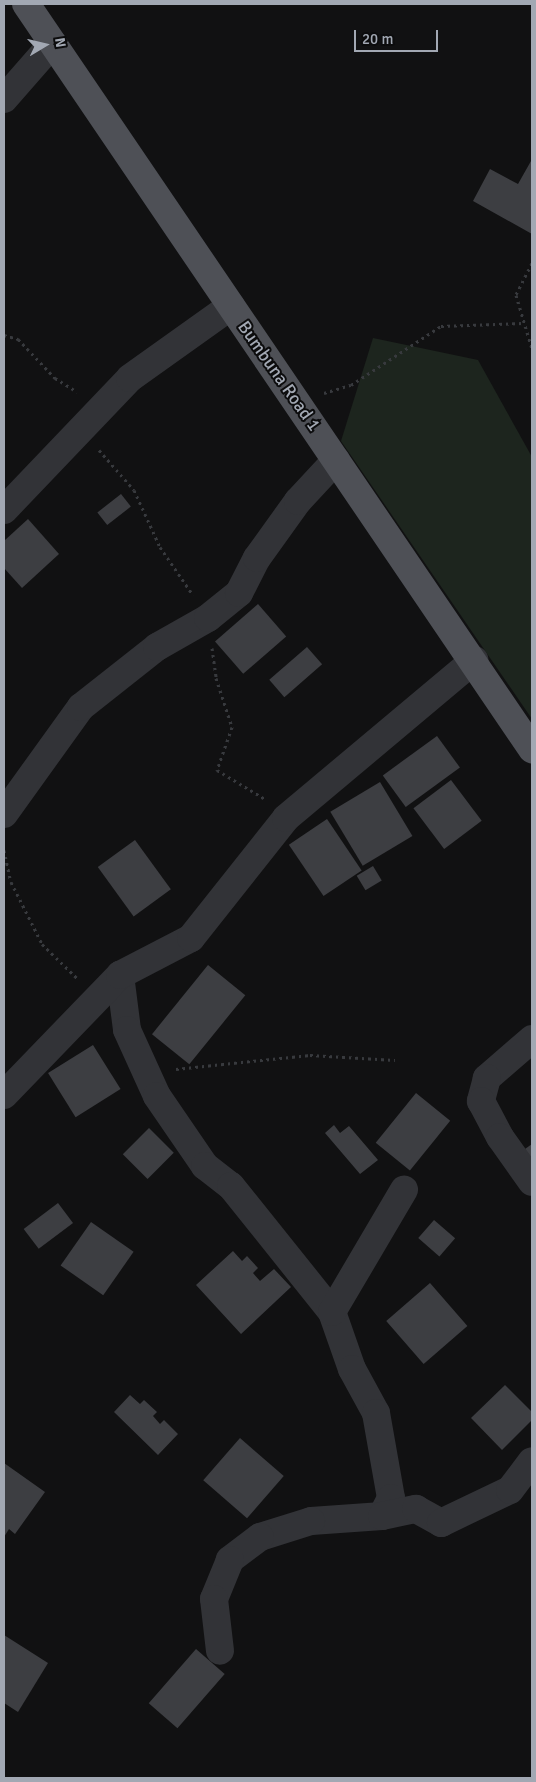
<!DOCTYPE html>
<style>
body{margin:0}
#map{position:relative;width:536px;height:1782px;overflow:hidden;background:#111112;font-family:Signika,sans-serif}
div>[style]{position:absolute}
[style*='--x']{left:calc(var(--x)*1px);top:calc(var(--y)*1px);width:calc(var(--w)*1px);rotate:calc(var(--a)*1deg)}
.green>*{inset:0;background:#1d251e}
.building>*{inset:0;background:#3d3e42;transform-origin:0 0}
.path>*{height:3px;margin-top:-1.5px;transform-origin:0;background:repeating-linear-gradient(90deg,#383a3e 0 2.5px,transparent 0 6.5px)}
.minor>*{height:28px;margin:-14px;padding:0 14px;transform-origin:14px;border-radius:14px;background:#323337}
.major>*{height:28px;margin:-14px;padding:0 14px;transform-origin:14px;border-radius:14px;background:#4e5056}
span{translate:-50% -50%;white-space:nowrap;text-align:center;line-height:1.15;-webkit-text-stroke:4px #0c0c0d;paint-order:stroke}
.street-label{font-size:18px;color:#a2a8b3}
.frame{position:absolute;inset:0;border:5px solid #a2a8b3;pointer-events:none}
.north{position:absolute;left:20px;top:20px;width:50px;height:50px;-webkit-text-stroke:4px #0c0c0d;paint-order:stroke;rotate:81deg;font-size:14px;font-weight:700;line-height:20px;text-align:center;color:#a2a8b3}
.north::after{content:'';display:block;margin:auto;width:18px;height:22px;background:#a2a8b3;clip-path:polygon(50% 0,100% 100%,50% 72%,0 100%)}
.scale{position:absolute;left:354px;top:30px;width:84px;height:22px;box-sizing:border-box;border:2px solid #a2a8b3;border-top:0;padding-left:6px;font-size:15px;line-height:18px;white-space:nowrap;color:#a2a8b3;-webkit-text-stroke:4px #0c0c0d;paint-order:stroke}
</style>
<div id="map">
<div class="green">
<div style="clip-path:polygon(373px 338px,478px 360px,532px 457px,532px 719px,341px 441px)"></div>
</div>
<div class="building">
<div style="clip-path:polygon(531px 161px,532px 162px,532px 234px,473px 201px,490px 169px,518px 184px)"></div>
<div style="left:121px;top:494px;width:16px;height:30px;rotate:52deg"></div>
<div style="clip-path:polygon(28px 519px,59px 554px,22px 588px,4px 568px,4px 541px)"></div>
<div style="left:258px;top:604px;width:43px;height:57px;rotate:49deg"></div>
<div style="left:307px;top:647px;width:23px;height:50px;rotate:49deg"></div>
<div style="left:437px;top:736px;width:39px;height:67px;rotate:54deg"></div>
<div style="left:451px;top:780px;width:51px;height:47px;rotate:53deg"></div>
<div style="left:380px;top:782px;width:63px;height:58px;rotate:59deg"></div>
<div style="left:327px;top:819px;width:62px;height:46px;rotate:56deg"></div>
<div style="left:135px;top:840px;width:61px;height:46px;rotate:54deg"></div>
<div style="left:373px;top:866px;width:17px;height:19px;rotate:59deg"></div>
<div style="left:208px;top:965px;width:48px;height:89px;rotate:39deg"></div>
<div style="left:93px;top:1045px;width:52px;height:53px;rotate:58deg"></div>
<div style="left:416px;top:1093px;width:44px;height:64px;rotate:39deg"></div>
<div style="clip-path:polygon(334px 1125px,340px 1133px,349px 1126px,378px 1160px,360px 1174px,325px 1133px)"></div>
<div style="left:149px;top:1128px;width:35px;height:37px;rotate:45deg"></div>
<div style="clip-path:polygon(532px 1144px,532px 1159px,525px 1149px)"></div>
<div style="left:58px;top:1203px;width:25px;height:43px;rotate:53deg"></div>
<div style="left:434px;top:1220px;width:28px;height:24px;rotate:41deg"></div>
<div style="left:91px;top:1222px;width:52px;height:53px;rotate:35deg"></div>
<div style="clip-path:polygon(233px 1251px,242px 1261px,247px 1256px,258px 1268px,253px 1273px,260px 1281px,274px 1269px,291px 1287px,241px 1334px,196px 1285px)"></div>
<div style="left:430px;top:1283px;width:57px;height:58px;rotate:49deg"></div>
<div style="clip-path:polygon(505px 1385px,532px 1412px,532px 1420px,502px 1450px,471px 1418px)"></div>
<div style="clip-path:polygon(130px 1395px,140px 1404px,144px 1400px,157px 1412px,153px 1416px,160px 1424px,164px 1420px,178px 1434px,158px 1455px,114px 1412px)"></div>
<div style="left:240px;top:1438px;width:58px;height:56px;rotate:41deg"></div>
<div style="clip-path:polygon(4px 1463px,45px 1492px,15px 1534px,9px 1529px,4px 1537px)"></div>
<div style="clip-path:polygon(4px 1635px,48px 1663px,18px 1712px,4px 1703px)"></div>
<div style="left:196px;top:1649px;width:38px;height:72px;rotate:41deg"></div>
</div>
<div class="path">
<div style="--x:532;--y:263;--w:36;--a:117"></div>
<div style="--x:516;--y:295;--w:56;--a:73.5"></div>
<div style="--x:4;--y:335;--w:15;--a:16"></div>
<div style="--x:18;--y:339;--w:54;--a:46.5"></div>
<div style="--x:55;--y:378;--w:26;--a:32"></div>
<div style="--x:324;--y:393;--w:28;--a:-17"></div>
<div style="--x:351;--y:385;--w:108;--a:-33.2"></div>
<div style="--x:441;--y:326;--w:83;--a:-2.1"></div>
<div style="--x:99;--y:450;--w:53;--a:48.8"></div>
<div style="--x:134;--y:490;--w:63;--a:65.5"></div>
<div style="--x:160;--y:547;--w:58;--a:55.5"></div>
<div style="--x:212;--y:648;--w:30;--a:82"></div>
<div style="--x:216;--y:678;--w:52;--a:71.9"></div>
<div style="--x:232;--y:727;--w:46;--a:109.2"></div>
<div style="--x:217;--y:770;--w:56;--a:31.1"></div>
<div style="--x:4;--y:850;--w:33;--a:78"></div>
<div style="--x:11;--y:882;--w:69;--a:63.4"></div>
<div style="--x:42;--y:944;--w:50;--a:44.2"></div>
<div style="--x:176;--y:1069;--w:135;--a:-6"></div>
<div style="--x:310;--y:1055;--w:85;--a:3.4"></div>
</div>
<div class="minor">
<div style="--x:4;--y:99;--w:74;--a:-48.8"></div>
<div style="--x:4;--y:510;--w:182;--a:-46.3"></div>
<div style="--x:130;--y:378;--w:124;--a:-35.5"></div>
<div style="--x:4;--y:814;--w:132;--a:-54.3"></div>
<div style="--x:81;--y:707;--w:97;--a:-38.3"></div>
<div style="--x:157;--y:647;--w:59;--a:-29.6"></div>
<div style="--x:208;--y:618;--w:40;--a:-39"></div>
<div style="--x:239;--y:593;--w:39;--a:-63"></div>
<div style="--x:257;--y:558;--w:70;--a:-54.3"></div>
<div style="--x:298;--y:501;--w:56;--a:-47.2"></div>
<div style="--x:120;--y:975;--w:55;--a:82.7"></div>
<div style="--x:127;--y:1030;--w:72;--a:65.6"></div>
<div style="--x:157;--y:1096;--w:85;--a:55.6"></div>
<div style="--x:205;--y:1166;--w:33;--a:38"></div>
<div style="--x:231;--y:1186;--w:161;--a:51.3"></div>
<div style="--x:332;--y:1312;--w:60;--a:70.7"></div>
<div style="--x:352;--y:1369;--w:50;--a:61.4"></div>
<div style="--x:376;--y:1413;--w:86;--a:80"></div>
<div style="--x:391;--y:1498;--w:20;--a:117"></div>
<div style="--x:382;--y:1516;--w:71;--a:176"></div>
<div style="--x:311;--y:1521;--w:53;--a:162.6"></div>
<div style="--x:260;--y:1537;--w:38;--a:143"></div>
<div style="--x:230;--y:1560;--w:42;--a:112.3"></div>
<div style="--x:214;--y:1599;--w:52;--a:83.4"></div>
<div style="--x:532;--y:1039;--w:60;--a:139.1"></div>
<div style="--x:487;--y:1078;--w:24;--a:105"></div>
<div style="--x:481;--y:1101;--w:41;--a:62.2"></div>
<div style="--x:500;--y:1137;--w:55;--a:54.6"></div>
<div style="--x:4;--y:1095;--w:167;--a:-46"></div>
<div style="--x:120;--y:975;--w:80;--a:-27.5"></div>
<div style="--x:191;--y:938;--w:153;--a:-51.6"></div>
<div style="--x:286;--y:818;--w:246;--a:-40"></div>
<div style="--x:332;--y:1312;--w:142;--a:-59.5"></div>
<div style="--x:382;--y:1516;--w:35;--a:-12"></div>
<div style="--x:416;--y:1509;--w:29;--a:29"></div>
<div style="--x:441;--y:1523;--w:76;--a:-25.6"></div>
<div style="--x:510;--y:1490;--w:36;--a:-53"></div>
</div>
<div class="major">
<div style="--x:26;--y:4;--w:901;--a:55.82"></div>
</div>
<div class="street-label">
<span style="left:279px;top:376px;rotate:55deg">Bumbuna Road 1</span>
</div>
<div class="frame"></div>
<div class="north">N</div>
<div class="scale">20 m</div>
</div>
